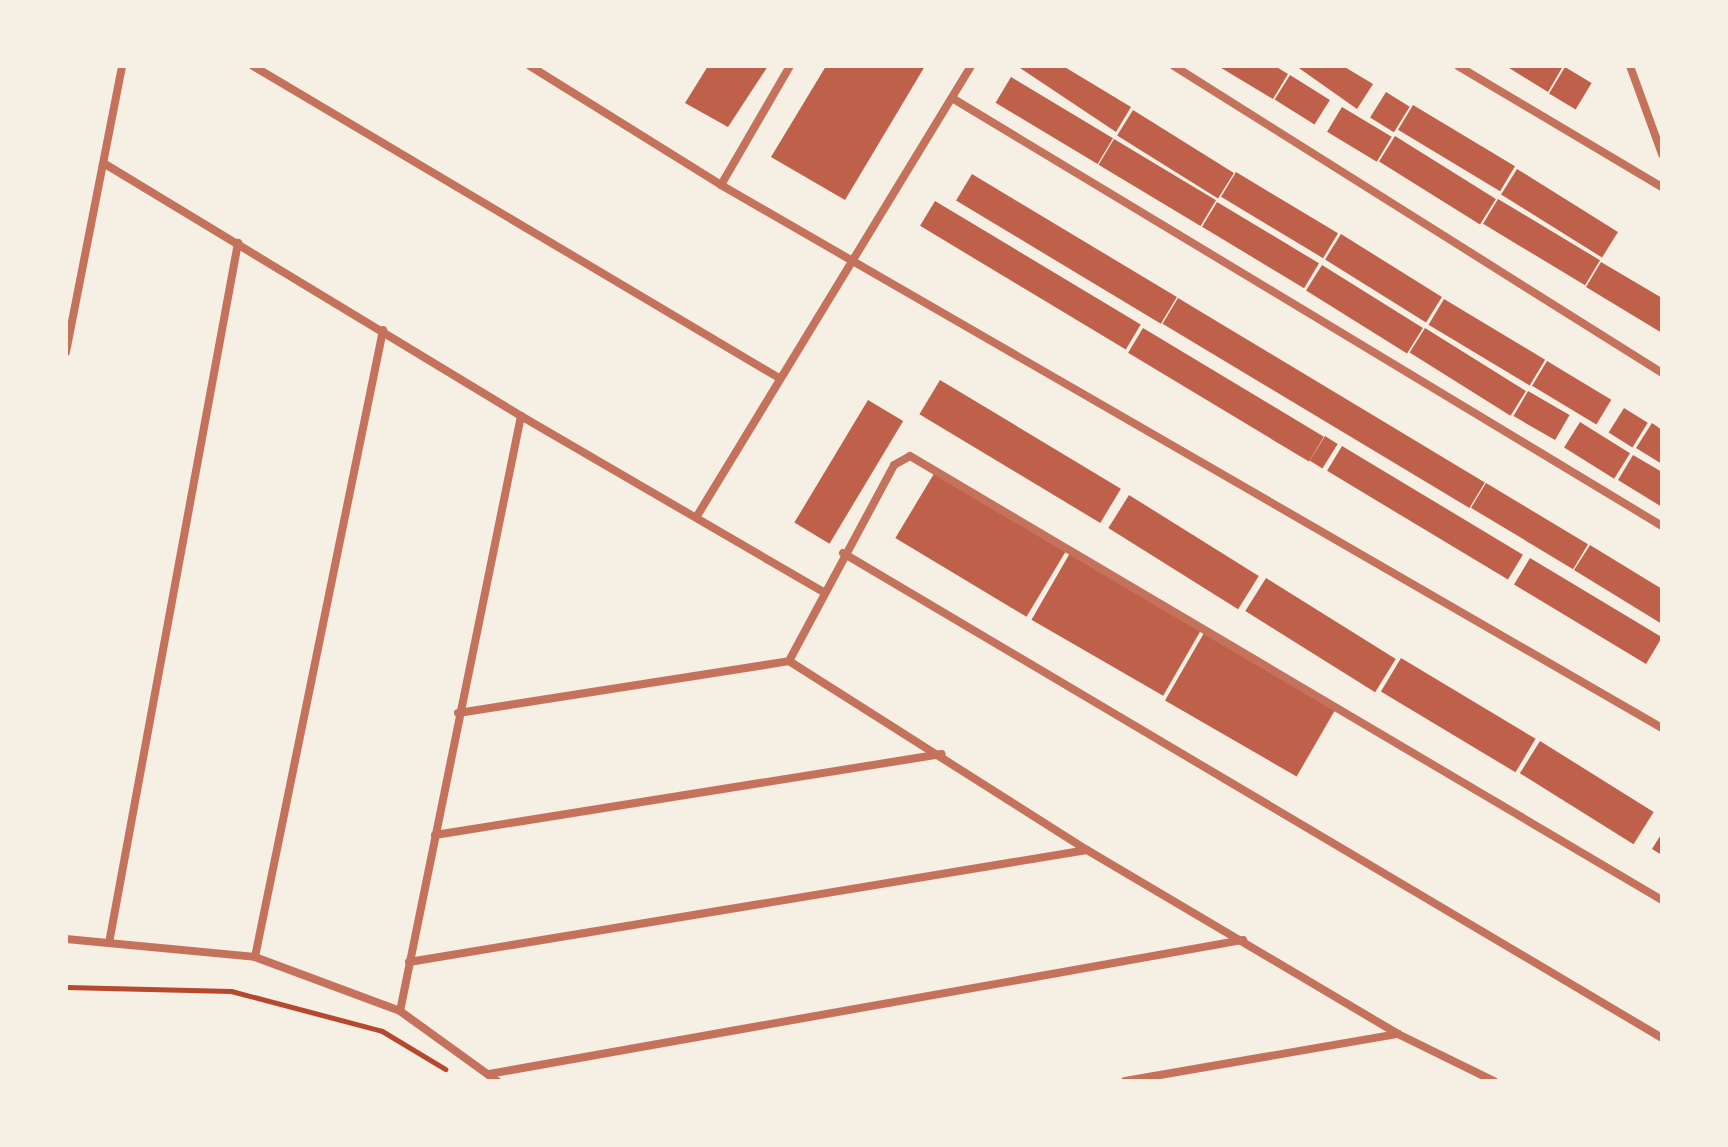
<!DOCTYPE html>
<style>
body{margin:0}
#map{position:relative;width:1728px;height:1147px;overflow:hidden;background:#f6efe4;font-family:"Titillium Web",sans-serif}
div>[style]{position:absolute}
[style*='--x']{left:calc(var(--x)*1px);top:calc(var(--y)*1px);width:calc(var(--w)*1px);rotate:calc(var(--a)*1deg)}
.building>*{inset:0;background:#bf614a;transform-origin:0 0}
.path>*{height:5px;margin:-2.5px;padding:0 2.5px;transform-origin:2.5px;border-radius:2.5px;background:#b5482f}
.minor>*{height:8px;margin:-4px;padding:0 4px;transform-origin:4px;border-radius:4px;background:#c5725c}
span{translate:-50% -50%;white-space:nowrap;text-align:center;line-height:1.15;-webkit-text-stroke:6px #f6efe4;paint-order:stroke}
.frame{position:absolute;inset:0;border:68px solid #f6efe4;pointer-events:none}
</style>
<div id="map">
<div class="building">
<div style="clip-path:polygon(708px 66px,768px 66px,728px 127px,685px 103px)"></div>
<div style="clip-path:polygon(826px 66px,925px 66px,845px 200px,771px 157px)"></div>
<div style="clip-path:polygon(1017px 66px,1063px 66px,1131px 107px,1116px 132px)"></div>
<div style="clip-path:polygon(1218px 66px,1275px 66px,1288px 74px,1273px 99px)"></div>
<div style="clip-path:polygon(1296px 66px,1343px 66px,1373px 84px,1357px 109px)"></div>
<div style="clip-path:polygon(1506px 66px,1563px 66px,1548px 92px)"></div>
<div style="left:1565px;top:67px;width:31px;height:31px;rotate:31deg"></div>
<div style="left:1290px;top:75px;width:47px;height:29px;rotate:32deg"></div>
<div style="left:1011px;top:77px;width:119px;height:30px;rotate:31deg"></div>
<div style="left:1386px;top:92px;width:28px;height:30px;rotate:32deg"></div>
<div style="left:1413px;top:105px;width:119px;height:29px;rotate:31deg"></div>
<div style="left:1342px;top:107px;width:58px;height:29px;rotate:31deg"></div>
<div style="left:1133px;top:110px;width:119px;height:30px;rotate:32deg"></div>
<div style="left:1395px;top:136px;width:119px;height:30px;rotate:32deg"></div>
<div style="left:1114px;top:139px;width:119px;height:30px;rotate:31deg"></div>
<div style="left:1517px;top:169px;width:119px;height:30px;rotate:32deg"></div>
<div style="left:1236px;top:172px;width:119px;height:29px;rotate:31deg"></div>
<div style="left:972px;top:174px;width:239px;height:31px;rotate:31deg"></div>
<div style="left:1498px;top:199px;width:119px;height:29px;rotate:31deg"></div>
<div style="left:935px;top:201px;width:240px;height:29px;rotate:31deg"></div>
<div style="left:1217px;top:202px;width:119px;height:29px;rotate:31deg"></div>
<div style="left:1341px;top:234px;width:119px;height:30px;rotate:32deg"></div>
<div style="clip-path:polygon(1601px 262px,1662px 298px,1662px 333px,1586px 287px)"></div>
<div style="left:1322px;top:265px;width:119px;height:30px;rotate:32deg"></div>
<div style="left:1178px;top:298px;width:358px;height:30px;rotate:31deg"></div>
<div style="left:1444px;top:299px;width:118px;height:30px;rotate:31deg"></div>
<div style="left:1143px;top:328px;width:211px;height:29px;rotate:31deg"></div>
<div style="left:1425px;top:328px;width:119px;height:29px;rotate:32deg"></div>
<div style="left:1547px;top:361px;width:75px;height:29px;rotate:31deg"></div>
<div style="left:940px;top:380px;width:211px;height:40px;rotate:31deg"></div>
<div style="left:1528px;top:391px;width:48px;height:29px;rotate:30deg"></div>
<div style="left:868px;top:400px;width:41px;height:143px;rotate:31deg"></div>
<div style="left:1624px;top:408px;width:28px;height:29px;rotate:32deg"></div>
<div style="left:1580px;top:422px;width:59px;height:30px;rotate:32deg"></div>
<div style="clip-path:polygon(1652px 423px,1662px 430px,1662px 464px,1636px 448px)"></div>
<div style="left:1325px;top:436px;width:15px;height:29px;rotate:32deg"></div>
<div style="left:1342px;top:446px;width:211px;height:29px;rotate:31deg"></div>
<div style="clip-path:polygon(1633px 455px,1662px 472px,1662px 507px,1618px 480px)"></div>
<div style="left:935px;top:472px;width:153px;height:77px;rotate:31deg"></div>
<div style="left:1486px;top:483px;width:119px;height:29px;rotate:31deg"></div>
<div style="left:1129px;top:495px;width:153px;height:39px;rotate:32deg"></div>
<div style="clip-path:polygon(1590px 545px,1662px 589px,1662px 624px,1574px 570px)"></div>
<div style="left:1070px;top:553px;width:152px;height:77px;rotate:30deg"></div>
<div style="left:1530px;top:558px;width:154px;height:31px;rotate:31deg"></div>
<div style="left:1266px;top:578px;width:153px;height:39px;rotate:32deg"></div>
<div style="left:1204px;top:633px;width:152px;height:78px;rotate:30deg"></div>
<div style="left:1401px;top:658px;width:157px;height:39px;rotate:31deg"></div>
<div style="left:1540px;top:741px;width:134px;height:38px;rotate:32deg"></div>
<div style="clip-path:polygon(1662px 833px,1662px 855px,1652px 849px)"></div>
</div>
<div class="path">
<div style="--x:66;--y:987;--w:165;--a:1.4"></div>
<div style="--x:231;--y:991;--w:156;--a:14.8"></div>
<div style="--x:382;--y:1031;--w:74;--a:31.1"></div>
</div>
<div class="minor">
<div style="--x:253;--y:66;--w:612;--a:30.67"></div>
<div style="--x:530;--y:66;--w:225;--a:31.9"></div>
<div style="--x:721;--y:185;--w:1086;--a:29.99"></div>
<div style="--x:1174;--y:66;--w:577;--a:32.17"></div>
<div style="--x:1458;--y:66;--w:237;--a:30.7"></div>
<div style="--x:1630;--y:66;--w:94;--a:70"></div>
<div style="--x:952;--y:98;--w:829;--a:31.08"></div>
<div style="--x:105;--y:164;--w:486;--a:31.2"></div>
<div style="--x:521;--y:416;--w:607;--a:101.49"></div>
<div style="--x:400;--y:1011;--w:120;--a:35.8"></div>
<div style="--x:721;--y:185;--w:138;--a:-59.9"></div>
<div style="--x:66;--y:352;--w:291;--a:-78.9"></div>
<div style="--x:521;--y:416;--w:348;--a:30.2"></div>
<div style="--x:697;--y:516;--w:527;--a:-58.66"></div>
<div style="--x:843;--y:553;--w:952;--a:30.63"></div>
<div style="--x:789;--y:661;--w:222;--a:-61.8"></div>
<div style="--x:894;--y:465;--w:18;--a:-29"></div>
<div style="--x:910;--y:456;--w:873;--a:30.56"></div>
<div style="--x:458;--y:713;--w:335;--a:-8.9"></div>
<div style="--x:789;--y:661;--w:353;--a:32.4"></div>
<div style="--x:1087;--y:850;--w:361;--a:30.6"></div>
<div style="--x:1398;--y:1034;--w:107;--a:26.1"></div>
<div style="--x:435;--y:835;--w:513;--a:-9.08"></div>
<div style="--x:66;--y:939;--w:190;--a:5.4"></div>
<div style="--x:255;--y:957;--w:155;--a:20.4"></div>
<div style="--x:109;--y:943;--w:712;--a:-79.56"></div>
<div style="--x:255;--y:957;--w:640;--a:-78.46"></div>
<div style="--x:409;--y:962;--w:687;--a:-9.38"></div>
<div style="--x:489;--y:1074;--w:766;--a:-10.08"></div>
<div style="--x:1125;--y:1081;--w:277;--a:-9.8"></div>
</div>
<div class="frame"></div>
</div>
